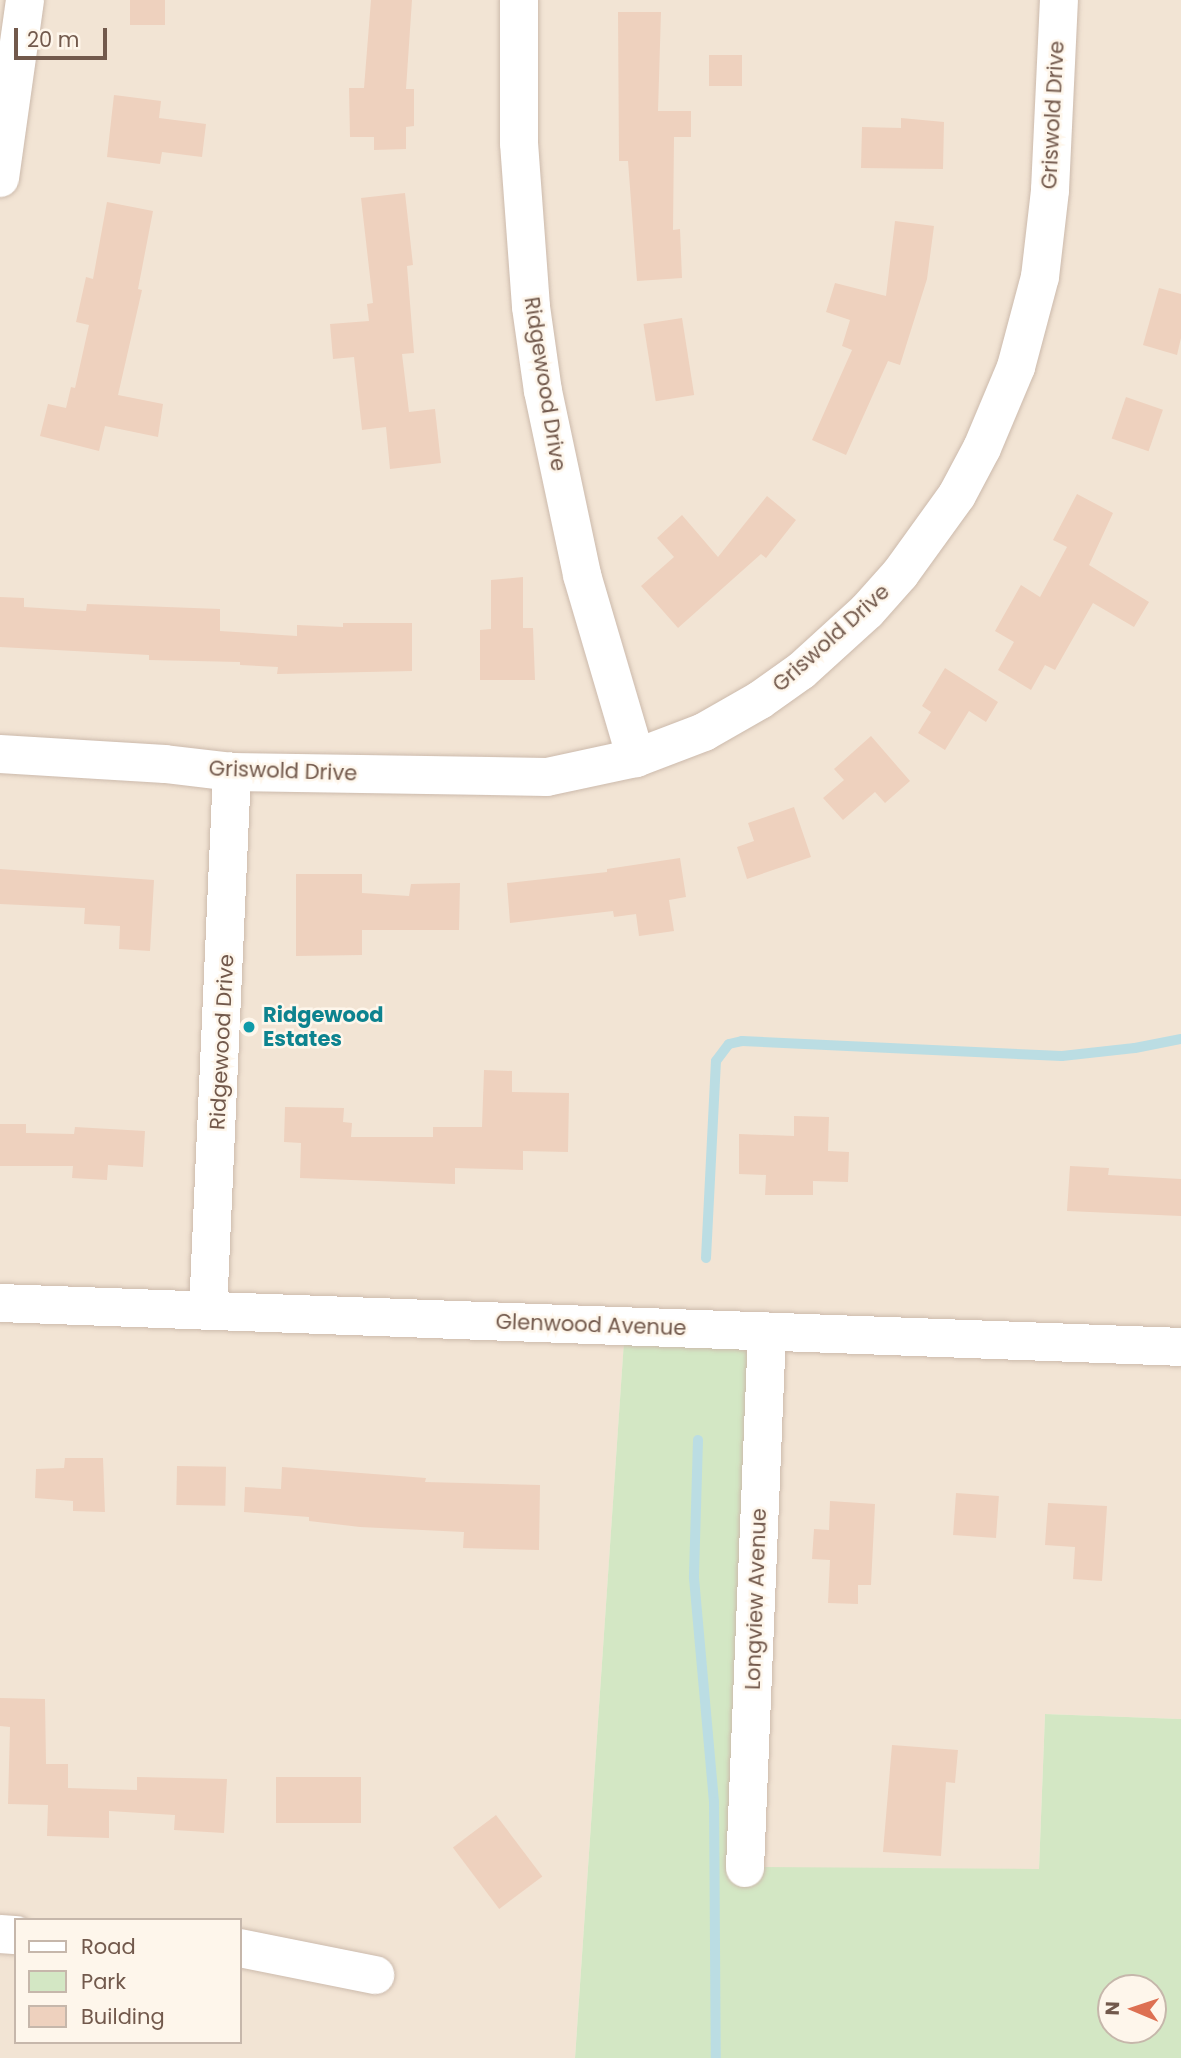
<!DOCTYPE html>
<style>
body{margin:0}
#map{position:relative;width:1181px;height:2058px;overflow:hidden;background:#fbf2e5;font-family:Poppins,sans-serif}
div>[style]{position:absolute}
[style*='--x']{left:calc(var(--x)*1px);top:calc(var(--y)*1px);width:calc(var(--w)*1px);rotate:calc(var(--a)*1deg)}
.residential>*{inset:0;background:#f2e4d4}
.green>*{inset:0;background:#d3e7c4}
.stream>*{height:10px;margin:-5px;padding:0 5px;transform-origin:5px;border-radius:5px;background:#bbdde3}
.building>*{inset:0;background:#eed1be;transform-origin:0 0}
.roads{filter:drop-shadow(0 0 2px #ccbaac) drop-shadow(0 0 2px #ccbaac)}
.minor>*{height:38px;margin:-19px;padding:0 19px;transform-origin:19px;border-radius:19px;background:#fff}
.dots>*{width:19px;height:19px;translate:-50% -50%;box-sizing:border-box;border:4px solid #fef6eb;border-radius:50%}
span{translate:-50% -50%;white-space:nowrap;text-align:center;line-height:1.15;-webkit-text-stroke:5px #fef6eb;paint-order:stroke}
.street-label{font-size:21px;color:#72594c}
.culture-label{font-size:21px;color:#0d838f;font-weight:700}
.left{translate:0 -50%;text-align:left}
.legend{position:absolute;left:14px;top:1918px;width:228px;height:126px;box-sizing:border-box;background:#fef6eb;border:2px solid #c6b7ab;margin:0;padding:9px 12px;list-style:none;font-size:21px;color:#72594c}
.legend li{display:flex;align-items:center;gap:14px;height:35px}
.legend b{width:35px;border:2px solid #c6b7ab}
.north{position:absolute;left:1097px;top:1974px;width:70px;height:70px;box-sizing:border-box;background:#fef6eb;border:2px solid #c6b7ab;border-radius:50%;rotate:272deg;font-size:19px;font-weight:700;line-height:28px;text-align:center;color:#72594c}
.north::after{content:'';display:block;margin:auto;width:24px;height:32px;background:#dd7052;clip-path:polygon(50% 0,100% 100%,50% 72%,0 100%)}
.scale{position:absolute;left:14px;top:28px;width:93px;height:32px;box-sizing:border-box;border:4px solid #72594c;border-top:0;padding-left:9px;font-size:21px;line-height:24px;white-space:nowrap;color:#72594c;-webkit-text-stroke:5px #fef6eb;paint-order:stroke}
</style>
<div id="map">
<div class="residential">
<div style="clip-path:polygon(evenodd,0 0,1181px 0,1181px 1719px,1045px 1714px,1039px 1869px,745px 1868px,625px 1327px,575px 2058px,0 2058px,0 0,16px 1920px,240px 1920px,240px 2042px,16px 2042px,16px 1920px)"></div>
</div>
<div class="green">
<div style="clip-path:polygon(evenodd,625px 1326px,767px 1331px,745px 1867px,1039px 1869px,1045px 1714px,1181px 1719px,1181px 2058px,575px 2058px,625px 1326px,1111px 1988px,1153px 1988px,1153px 2030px,1111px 2030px,1111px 1988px)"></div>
</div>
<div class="stream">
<div style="--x:706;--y:1258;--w:197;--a:-87.1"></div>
<div style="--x:716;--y:1061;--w:21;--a:-53"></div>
<div style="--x:729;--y:1044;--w:13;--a:-13"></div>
<div style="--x:742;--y:1041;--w:320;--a:2.7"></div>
<div style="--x:1062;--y:1056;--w:73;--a:-6.3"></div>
<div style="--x:1135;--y:1048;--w:47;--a:-11.1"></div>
<div style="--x:698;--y:1440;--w:138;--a:91.7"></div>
<div style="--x:694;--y:1578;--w:225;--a:84.9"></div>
<div style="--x:714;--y:1802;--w:256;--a:89.6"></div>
</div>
<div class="building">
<div style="left:130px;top:0;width:35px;height:25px"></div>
<div style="clip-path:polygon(371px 0,412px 0,406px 89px,414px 89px,414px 126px,406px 127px,406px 149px,374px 150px,374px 137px,350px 137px,349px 88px,364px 88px)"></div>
<div style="clip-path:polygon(618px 12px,661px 12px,658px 111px,691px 111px,691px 137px,674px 137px,673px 230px,680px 229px,682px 278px,637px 281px,628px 161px,619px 161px)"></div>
<div style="left:709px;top:55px;width:33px;height:31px"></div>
<div style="clip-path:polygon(114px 95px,161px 101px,159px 118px,206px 124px,202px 157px,162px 152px,160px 164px,107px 157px)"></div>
<div style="clip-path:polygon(901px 118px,944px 122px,943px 169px,861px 168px,862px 127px,901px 128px)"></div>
<div style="clip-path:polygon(405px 193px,413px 265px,407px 266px,414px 353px,402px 354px,409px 412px,435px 409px,441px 463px,390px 469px,386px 427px,362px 430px,354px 357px,333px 359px,330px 324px,369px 321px,367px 304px,373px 303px,361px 198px)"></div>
<div style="clip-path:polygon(107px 202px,153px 211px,138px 289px,142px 290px,118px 395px,163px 404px,158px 437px,105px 426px,99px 451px,40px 436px,48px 404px,66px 408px,71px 387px,75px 388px,89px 325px,76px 322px,86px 277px,93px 279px)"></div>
<div style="clip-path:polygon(895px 221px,934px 226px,927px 279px,900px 365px,888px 361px,846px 455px,812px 440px,852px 350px,842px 346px,850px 320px,826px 312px,835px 283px,886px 296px)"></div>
<div style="clip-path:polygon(1159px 288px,1181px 294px,1181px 338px,1177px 355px,1143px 345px)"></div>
<div style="left:682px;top:318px;width:78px;height:39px;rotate:81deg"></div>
<div style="left:1126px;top:397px;width:39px;height:44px;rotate:19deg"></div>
<div style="clip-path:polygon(1077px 494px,1113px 513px,1089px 565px,1149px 602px,1134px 627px,1093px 603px,1055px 670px,1045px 665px,1031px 690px,998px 670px,1014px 642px,995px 631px,1021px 585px,1040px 597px,1067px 547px,1053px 540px)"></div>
<div style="clip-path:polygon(767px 496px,796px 520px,766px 558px,761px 554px,678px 628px,641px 586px,674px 557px,657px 538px,682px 515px,718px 557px)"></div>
<div style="clip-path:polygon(523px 577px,523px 628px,533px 628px,535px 680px,480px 680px,480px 630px,491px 629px,491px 580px)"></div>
<div style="clip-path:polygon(0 597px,24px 598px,24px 607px,86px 611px,87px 604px,220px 609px,220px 631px,297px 636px,297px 625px,343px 627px,343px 623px,412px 623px,412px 671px,277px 674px,278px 667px,240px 665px,240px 662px,149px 660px,149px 655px,0 647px)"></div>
<div style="clip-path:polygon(945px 668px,998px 702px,986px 722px,969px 711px,945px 750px,918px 733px,931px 712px,922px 706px)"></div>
<div style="clip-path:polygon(871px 736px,910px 781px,885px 803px,875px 792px,843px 820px,823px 798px,844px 780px,834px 769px)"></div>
<div style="clip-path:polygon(794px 807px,811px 857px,747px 879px,737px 847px,754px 841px,748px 823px)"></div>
<div style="clip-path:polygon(680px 858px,686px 897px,669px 900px,674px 931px,639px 936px,636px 914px,614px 917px,613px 911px,510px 923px,507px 883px,607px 872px,607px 869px)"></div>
<div style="clip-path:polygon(0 869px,154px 880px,150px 951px,119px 949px,120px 926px,84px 924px,85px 908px,0 904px)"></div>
<div style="clip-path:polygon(296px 874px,362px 874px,362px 893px,409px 896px,411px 884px,460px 883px,459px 930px,362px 930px,362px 955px,296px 956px)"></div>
<div style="clip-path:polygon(484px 1070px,512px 1071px,512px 1092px,569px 1093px,568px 1152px,523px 1151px,523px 1170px,455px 1168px,455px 1184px,300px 1178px,301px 1143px,284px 1142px,285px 1107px,344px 1108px,343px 1122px,352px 1123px,351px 1137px,433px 1137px,433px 1127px,482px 1127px)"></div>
<div style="clip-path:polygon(794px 1116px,829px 1117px,828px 1151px,849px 1152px,848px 1182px,813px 1181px,813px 1195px,765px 1195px,766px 1175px,739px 1174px,739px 1134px,794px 1136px)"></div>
<div style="clip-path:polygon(0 1124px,26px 1124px,26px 1133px,74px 1134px,75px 1127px,145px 1131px,143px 1167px,108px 1165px,107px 1180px,72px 1178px,73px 1166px,0 1166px)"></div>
<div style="clip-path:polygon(1070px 1166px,1109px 1168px,1108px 1175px,1181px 1179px,1181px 1216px,1067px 1211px)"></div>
<div style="clip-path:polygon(65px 1458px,103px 1458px,105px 1512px,73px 1511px,73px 1501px,35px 1498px,36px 1469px,64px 1468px)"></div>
<div style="left:177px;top:1466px;width:49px;height:39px;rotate:1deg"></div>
<div style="clip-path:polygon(282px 1467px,426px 1478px,425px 1482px,540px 1485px,539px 1550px,463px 1548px,464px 1532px,360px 1527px,309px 1521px,309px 1517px,244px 1512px,245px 1487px,281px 1489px)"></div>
<div style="left:956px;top:1493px;width:43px;height:42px;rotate:4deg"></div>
<div style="clip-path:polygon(830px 1501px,875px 1504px,871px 1585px,858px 1585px,858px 1604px,828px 1603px,830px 1560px,812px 1559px,814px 1529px,829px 1530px)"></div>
<div style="clip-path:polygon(1048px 1503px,1107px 1506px,1102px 1581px,1073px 1579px,1075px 1547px,1045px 1545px)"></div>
<div style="clip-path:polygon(0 1698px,45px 1699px,46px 1764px,68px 1764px,68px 1788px,137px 1790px,137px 1777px,227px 1779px,224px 1833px,174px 1830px,175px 1815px,109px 1811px,109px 1838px,47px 1836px,48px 1805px,8px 1804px,10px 1727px,0 1726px)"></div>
<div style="clip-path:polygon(892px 1745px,958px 1750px,955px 1783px,946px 1782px,941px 1856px,883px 1852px)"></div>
<div style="left:361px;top:1777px;width:46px;height:85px;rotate:90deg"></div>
<div style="left:496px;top:1815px;width:77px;height:54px;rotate:53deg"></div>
</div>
<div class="roads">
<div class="minor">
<div style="--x:519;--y:0;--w:143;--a:90"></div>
<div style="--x:519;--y:143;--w:164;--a:85.8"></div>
<div style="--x:531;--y:307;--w:85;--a:81.9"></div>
<div style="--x:543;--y:391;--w:188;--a:78"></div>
<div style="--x:582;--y:575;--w:191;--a:73.6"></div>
<div style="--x:0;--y:178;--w:180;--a:-82"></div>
<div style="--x:0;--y:754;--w:165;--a:3.5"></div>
<div style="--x:165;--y:764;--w:67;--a:6.8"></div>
<div style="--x:232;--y:772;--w:315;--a:0.9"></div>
<div style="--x:547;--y:777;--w:91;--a:-12.1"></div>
<div style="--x:636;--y:758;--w:73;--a:-20.9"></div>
<div style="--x:704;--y:732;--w:64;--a:-29.7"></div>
<div style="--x:760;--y:700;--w:50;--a:-35.3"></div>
<div style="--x:801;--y:671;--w:89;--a:-42.3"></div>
<div style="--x:867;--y:611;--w:50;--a:-48.3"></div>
<div style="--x:900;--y:574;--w:97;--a:-54.2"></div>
<div style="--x:957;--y:495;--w:53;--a:-62"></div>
<div style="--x:982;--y:448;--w:88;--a:-67.2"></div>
<div style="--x:1016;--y:367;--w:93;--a:-75.1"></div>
<div style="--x:1040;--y:277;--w:88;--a:-83.4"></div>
<div style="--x:1050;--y:190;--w:190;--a:-87.3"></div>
<div style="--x:0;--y:1303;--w:1182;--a:2.13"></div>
<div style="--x:208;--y:1311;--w:540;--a:-87.45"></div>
<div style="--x:745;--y:1868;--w:537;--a:-87.65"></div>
<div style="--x:0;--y:1934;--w:16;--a:4"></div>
<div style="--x:240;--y:1948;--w:138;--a:11.3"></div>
</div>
</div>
<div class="dots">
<div style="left:249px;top:1027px;background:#0f9aa8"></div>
</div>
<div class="street-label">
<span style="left:1053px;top:115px;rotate:-87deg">Griswold Drive</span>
<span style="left:545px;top:384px;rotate:81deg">Ridgewood Drive</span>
<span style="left:831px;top:638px;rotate:-42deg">Griswold Drive</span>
<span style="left:283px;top:771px;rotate:2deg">Griswold Drive</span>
<span style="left:222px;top:1042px;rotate:-87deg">Ridgewood Drive</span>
<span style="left:591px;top:1325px;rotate:2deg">Glenwood Avenue</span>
<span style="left:756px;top:1599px;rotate:-88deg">Longview Avenue</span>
</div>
<div class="culture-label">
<span class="left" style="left:263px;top:1027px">Ridgewood<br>Estates</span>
</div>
<ul class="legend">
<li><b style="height:9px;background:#fff"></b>Road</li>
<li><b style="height:19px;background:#d3e7c4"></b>Park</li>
<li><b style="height:19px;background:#eed1be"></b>Building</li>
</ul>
<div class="north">N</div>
<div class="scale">20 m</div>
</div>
